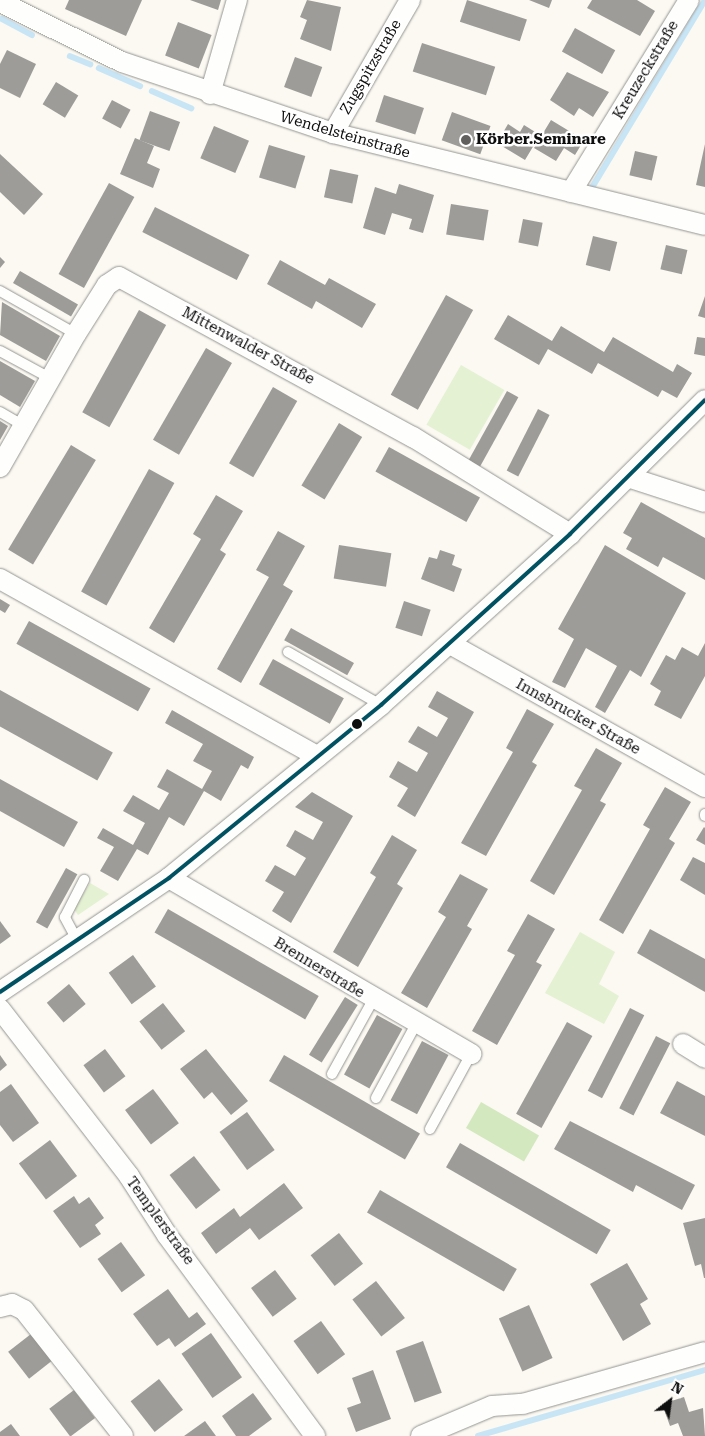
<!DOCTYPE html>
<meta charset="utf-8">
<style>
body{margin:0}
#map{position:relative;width:705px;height:1436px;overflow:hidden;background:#fbf9f2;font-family:"Roboto Serif",serif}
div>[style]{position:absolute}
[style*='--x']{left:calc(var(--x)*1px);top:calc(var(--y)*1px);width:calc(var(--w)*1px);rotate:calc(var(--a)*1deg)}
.green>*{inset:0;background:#e4f1d2;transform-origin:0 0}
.forest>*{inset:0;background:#d4e8bf;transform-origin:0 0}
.stream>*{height:5.5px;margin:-2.75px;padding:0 2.75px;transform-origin:2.75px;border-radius:2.75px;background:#c8e5f6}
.building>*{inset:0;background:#9e9c98;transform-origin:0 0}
.roads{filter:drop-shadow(0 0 1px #959491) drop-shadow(0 0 1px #959491)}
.service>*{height:10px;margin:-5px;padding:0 5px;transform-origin:5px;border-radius:5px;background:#fefefd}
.minor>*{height:20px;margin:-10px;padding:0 10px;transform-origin:10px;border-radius:10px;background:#fefefd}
.bus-1>*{height:4px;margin:-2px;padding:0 2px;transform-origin:2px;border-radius:2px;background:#005262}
.dots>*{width:14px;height:14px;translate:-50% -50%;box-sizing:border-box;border:2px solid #fff;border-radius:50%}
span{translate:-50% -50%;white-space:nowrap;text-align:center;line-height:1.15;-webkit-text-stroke:5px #fff;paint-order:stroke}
.street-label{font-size:15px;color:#0e0e0e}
.poi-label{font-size:15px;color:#0e0e0e;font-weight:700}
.left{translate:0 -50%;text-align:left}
.north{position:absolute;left:645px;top:1376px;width:50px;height:50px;-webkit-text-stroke:4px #fff;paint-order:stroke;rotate:30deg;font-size:14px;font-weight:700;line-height:20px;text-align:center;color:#0e0e0e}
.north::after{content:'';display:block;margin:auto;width:18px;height:22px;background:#0e0e0e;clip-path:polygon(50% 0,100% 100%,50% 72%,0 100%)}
</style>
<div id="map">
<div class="green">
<div style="left:461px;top:365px;width:50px;height:69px;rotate:30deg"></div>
<div style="clip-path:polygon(90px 883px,109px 894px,78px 915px,74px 909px)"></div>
<div style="clip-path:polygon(580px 932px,615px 952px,599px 984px,619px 996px,604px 1024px,545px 993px)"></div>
</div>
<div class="forest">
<div style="left:481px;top:1102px;width:67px;height:30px;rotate:30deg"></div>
</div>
<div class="stream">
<div style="--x:2;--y:19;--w:34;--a:28"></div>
<div style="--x:70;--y:56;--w:22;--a:22"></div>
<div style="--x:99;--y:68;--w:45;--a:23.7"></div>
<div style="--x:152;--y:91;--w:43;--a:23.6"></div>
<div style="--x:593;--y:186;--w:217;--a:-58.9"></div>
<div style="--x:478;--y:1436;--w:236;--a:-16.2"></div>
</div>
<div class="building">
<div style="clip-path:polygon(69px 0,142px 0,126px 36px,65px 9px)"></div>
<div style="clip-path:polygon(190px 0,221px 0,218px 10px)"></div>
<div style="clip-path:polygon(307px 0,341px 7px,331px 51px,300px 39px,307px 20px,300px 17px)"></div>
<div style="left:467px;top:0;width:63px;height:23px;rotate:18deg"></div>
<div style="clip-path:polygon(529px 0,552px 0,549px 8px)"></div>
<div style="clip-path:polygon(592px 0,637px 0,655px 11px,640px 36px,587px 8px)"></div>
<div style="left:178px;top:22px;width:36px;height:36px;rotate:21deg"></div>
<div style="left:575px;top:28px;width:46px;height:27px;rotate:29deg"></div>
<div style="left:422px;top:43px;width:77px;height:30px;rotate:18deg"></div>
<div style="clip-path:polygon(7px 50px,36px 64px,20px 98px,0 88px,0 64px)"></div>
<div style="left:295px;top:57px;width:29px;height:32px;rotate:20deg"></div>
<div style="clip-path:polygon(567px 72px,609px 92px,593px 117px,579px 108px,574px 116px,550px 100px)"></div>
<div style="left:56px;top:82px;width:26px;height:26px;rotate:31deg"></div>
<div style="left:384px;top:95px;width:42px;height:28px;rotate:18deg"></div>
<div style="left:112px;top:100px;width:21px;height:21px;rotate:28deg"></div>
<div style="left:150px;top:111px;width:32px;height:31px;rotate:20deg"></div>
<div style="left:452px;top:112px;width:41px;height:30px;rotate:20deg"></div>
<div style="clip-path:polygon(551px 120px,584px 140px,575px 155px,564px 148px,556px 161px,534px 148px)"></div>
<div style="clip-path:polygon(508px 124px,520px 132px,524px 125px,540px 135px,525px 160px,497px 143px)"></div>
<div style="left:214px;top:126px;width:38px;height:35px;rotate:23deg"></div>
<div style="clip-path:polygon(135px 138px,154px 146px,147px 163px,160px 169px,153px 188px,120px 174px)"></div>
<div style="clip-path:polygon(705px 144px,705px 187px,696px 185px)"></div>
<div style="left:269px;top:145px;width:38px;height:34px;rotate:17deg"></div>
<div style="left:635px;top:151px;width:23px;height:25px;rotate:13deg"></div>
<div style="clip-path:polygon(0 154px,43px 194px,24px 215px,0 192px)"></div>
<div style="left:330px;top:169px;width:29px;height:29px;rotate:12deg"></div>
<div style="left:109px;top:183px;width:29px;height:104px;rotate:29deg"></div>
<div style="clip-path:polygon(399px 184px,434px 195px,423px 233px,409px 229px,412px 219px,392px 213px,385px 235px,363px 228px,375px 187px,396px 194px)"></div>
<div style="left:451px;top:204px;width:38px;height:31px;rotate:9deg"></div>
<div style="left:155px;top:207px;width:106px;height:28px;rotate:27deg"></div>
<div style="left:523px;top:219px;width:20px;height:24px;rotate:11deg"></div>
<div style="left:593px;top:236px;width:25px;height:30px;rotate:14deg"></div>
<div style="left:666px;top:245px;width:22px;height:25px;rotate:13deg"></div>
<div style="clip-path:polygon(0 257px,5px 262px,0 268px)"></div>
<div style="clip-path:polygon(280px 260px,325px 285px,329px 278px,376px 304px,362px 328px,316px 301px,312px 309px,267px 284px)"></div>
<div style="left:20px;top:271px;width:67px;height:14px;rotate:30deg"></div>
<div style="left:446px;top:295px;width:31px;height:114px;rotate:29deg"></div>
<div style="clip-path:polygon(705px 296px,705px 318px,698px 316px)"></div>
<div style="clip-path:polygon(2px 302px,60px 336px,46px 361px,0 335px)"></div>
<div style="left:139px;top:310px;width:31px;height:117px;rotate:29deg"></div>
<div style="clip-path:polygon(508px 315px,552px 341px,561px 326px,604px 352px,613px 337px,673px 372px,677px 364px,692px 373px,677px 398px,662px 390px,658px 397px,598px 363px,592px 374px,548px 349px,539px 365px,494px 339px)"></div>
<div style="clip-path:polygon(697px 337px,705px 338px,705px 356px,694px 354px)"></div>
<div style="left:206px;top:348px;width:30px;height:106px;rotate:30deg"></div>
<div style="clip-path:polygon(0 361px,35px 381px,20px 407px,0 395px)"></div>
<div style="left:273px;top:387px;width:28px;height:88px;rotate:30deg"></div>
<div style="left:507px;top:391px;width:13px;height:79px;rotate:29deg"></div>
<div style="left:538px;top:409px;width:13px;height:69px;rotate:27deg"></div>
<div style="clip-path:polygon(0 421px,8px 426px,0 440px)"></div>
<div style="left:339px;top:423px;width:27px;height:73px;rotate:31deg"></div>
<div style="left:71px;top:445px;width:29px;height:122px;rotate:31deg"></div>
<div style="left:389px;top:447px;width:104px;height:28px;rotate:29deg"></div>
<div style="left:149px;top:469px;width:29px;height:140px;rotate:29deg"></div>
<div style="clip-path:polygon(216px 495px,243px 511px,220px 550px,226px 554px,174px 643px,149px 628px,201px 539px,193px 534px)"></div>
<div style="clip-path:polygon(641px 502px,705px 538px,705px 580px,663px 557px,658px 567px,626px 549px,632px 538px,623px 533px)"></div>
<div style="clip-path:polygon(278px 531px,305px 546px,283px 585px,293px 591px,241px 683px,217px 669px,269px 577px,256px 570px)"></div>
<div style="left:339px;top:545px;width:53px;height:34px;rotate:9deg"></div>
<div style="clip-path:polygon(605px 545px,686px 593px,641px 677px,630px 670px,605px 713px,595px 707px,617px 666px,586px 648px,565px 688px,552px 682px,574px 639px,558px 629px)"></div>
<div style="clip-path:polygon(440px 550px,455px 555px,452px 565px,462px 569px,454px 592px,421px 579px,429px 557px,437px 559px)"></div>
<div style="clip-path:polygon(0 599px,10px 605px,5px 613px,0 610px)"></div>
<div style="left:404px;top:601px;width:28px;height:28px;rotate:18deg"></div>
<div style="left:29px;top:621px;width:139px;height:26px;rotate:29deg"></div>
<div style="left:291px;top:628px;width:72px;height:14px;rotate:29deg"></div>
<div style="clip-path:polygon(705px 643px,705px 676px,681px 719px,654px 705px,661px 691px,650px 684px,666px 655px,675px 660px,682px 647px,698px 656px)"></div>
<div style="left:273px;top:659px;width:81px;height:29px;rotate:29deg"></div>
<div style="left:0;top:690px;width:129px;height:32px;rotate:29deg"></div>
<div style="clip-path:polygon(437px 691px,474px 712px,415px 817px,397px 806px,408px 788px,389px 777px,398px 761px,417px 772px,428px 753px,408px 742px,418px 726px,437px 737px,448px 718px,428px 707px)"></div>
<div style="clip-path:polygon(527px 709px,554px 724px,532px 762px,537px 765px,486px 856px,461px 843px,513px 752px,506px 748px)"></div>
<div style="clip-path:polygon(172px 710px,254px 757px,248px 769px,241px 765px,221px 801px,204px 791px,184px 826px,169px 817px,148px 855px,137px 849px,118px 881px,100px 871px,114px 847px,97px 838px,103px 828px,133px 845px,145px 823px,123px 811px,133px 795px,159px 810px,169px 793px,157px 787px,167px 769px,202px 789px,212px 771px,193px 761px,203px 744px,165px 723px)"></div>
<div style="clip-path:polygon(596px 748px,622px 763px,600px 801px,606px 804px,554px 895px,530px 881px,582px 790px,574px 786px)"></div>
<div style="clip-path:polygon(0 779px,78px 822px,64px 847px,0 811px)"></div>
<div style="clip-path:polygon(665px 787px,691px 802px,669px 839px,675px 843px,623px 934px,599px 920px,650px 829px,643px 825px)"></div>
<div style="clip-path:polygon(312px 792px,353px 816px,291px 923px,272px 911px,284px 892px,265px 881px,275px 865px,295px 876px,306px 858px,286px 846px,295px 830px,313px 840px,323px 822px,295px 807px)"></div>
<div style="clip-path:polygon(704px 827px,705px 828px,705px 845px,696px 840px)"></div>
<div style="clip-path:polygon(392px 835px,417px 850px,397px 884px,403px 888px,358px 967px,333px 952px,376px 877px,370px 873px)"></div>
<div style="clip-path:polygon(693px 857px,705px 863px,705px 895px,680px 880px)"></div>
<div style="left:66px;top:868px;width:13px;height:62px;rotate:29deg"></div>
<div style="clip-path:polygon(460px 874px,488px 889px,467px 926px,472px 929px,427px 1008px,401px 993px,446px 917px,438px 912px)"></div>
<div style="left:168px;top:909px;width:174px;height:27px;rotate:30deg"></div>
<div style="clip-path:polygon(528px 914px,555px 929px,536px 962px,542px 965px,497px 1045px,472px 1031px,515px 955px,507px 951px)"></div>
<div style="clip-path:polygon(0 921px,11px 936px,0 944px)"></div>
<div style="clip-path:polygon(650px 929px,705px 959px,705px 992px,637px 953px)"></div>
<div style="left:133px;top:955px;width:39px;height:30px;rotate:54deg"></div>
<div style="left:69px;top:984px;width:26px;height:29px;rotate:50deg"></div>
<div style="left:345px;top:997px;width:15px;height:68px;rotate:32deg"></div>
<div style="left:163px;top:1003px;width:36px;height:30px;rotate:52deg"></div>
<div style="left:630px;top:1008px;width:16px;height:93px;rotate:27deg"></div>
<div style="left:377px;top:1015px;width:29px;height:68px;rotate:29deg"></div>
<div style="left:567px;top:1022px;width:29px;height:105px;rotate:29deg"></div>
<div style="left:656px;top:1036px;width:16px;height:81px;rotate:27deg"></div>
<div style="left:422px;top:1041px;width:30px;height:67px;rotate:28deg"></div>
<div style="left:105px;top:1049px;width:34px;height:27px;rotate:53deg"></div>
<div style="clip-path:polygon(206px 1049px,248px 1101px,231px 1115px,212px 1092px,204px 1099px,180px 1069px)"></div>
<div style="clip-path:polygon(0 1055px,7px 1065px,0 1071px)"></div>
<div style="left:284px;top:1055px;width:157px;height:30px;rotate:30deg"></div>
<div style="clip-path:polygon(677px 1081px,705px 1096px,705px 1136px,660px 1113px)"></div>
<div style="clip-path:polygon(11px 1084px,39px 1123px,13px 1142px,0 1125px,0 1092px)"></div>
<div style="left:153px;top:1089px;width:43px;height:35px;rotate:53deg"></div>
<div style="left:247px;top:1112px;width:47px;height:34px;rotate:54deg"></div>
<div style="clip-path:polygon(570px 1121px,695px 1185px,682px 1210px,636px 1185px,633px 1192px,554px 1149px)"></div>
<div style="left:50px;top:1140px;width:45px;height:39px;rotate:53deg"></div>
<div style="left:460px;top:1143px;width:174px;height:28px;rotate:30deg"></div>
<div style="left:194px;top:1156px;width:43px;height:31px;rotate:52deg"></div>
<div style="clip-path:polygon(284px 1183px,303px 1208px,259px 1240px,250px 1228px,216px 1254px,201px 1233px,234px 1208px,240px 1217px)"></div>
<div style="left:380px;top:1190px;width:158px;height:26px;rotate:30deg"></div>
<div style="clip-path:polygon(74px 1196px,79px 1204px,89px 1197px,104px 1218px,95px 1225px,101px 1234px,80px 1248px,53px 1211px)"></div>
<div style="clip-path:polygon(705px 1218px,705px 1278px,704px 1278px,701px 1264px,695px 1266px,683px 1223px)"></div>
<div style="left:339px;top:1233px;width:39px;height:36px;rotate:52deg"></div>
<div style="left:121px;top:1242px;width:41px;height:29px;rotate:54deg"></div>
<div style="clip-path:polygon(627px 1263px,648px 1299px,640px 1304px,651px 1324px,623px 1341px,590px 1284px)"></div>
<div style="left:275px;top:1270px;width:36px;height:30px;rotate:53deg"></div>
<div style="left:376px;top:1281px;width:47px;height:30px;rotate:52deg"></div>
<div style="clip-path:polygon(168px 1289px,189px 1318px,197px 1312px,206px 1324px,175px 1347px,169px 1338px,157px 1346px,133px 1314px)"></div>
<div style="left:529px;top:1305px;width:58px;height:33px;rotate:66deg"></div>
<div style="left:321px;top:1321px;width:41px;height:34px;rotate:54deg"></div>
<div style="left:211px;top:1333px;width:54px;height:36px;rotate:55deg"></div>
<div style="left:31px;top:1334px;width:34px;height:29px;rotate:52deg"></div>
<div style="left:423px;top:1341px;width:55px;height:29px;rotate:70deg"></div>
<div style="clip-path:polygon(373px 1370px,391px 1419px,356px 1432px,347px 1408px,361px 1403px,352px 1378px)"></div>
<div style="left:159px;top:1379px;width:39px;height:36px;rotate:52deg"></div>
<div style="left:74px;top:1390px;width:35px;height:31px;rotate:53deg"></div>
<div style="clip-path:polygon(253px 1393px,272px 1419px,249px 1436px,236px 1436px,222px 1416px)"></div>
<div style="clip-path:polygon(684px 1397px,689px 1412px,703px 1408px,705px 1436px,683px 1436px,678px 1423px,670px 1426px,662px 1404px)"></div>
<div style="clip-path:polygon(205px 1421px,216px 1436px,184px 1436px)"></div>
<div style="clip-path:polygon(11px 1424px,20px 1436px,0 1436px,0 1432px)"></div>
</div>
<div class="roads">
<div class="service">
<div style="--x:0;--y:291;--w:87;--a:29.5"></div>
<div style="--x:0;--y:351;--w:57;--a:28.4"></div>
<div style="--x:0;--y:412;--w:28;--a:30"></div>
<div style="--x:288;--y:652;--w:107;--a:29.7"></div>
<div style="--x:705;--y:814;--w:2;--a:90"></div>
<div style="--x:77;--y:940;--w:26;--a:-118"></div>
<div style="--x:65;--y:917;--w:42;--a:-62.8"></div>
<div style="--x:332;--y:1074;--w:85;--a:-61"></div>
<div style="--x:376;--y:1098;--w:84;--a:-61.6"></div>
<div style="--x:430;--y:1129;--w:85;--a:-61.3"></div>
</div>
<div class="minor">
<div style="--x:0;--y:2;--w:136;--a:26.2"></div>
<div style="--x:122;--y:62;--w:223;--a:18.6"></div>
<div style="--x:333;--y:133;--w:383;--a:13.9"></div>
<div style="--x:210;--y:94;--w:98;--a:-74"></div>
<div style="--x:333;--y:133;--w:154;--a:-59.9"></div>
<div style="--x:571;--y:192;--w:225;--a:-58.4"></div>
<div style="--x:0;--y:467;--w:153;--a:-60.3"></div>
<div style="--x:76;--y:334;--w:58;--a:-57.7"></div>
<div style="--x:107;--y:285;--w:14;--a:-34"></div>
<div style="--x:119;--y:277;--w:335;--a:28.6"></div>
<div style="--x:413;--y:437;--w:185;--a:31.7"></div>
<div style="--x:628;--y:477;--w:81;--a:18"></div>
<div style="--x:0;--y:579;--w:364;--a:29.2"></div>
<div style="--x:452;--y:645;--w:290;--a:29.3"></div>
<div style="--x:169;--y:878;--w:350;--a:30.2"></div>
<div style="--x:0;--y:992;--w:204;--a:-34"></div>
<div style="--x:169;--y:878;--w:274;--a:-39.2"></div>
<div style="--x:381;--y:705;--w:255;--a:-42.1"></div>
<div style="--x:570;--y:534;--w:190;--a:-44.8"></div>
<div style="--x:0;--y:1009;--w:211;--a:52.3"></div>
<div style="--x:129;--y:1176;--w:70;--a:57.2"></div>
<div style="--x:167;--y:1235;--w:250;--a:53.6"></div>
<div style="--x:683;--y:1044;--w:26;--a:32"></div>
<div style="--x:0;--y:1307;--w:12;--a:-14"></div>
<div style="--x:12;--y:1304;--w:13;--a:27"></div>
<div style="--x:24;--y:1310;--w:160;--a:51.8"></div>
<div style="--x:421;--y:1436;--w:77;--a:-22.9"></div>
<div style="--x:492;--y:1406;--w:31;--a:-4"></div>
<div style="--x:523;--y:1404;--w:189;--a:-15.9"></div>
</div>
</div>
<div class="bus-1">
<div style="--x:0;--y:992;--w:204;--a:-34"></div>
<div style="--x:169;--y:878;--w:274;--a:-39.2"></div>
<div style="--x:381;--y:705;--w:255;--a:-42.1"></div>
<div style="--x:570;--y:534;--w:190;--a:-44.8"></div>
</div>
<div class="dots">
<div style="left:466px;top:140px;background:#61605e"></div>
<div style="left:357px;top:724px;background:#0e0e0e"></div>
</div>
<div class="street-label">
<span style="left:371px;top:67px;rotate:-60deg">Zugspitzstraße</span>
<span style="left:646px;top:70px;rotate:-59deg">Kreuzeckstraße</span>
<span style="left:345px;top:135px;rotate:16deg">Wendelsteinstraße</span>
<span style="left:248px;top:346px;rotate:28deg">Mittenwalder Straße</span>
<span style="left:578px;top:717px;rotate:29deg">Innsbrucker Straße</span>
<span style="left:319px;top:968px;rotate:31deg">Brennerstraße</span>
<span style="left:160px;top:1221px;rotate:54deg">Templerstraße</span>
</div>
<div class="poi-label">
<span class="left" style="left:476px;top:140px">Körber.Seminare</span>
</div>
<div class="north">N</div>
</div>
